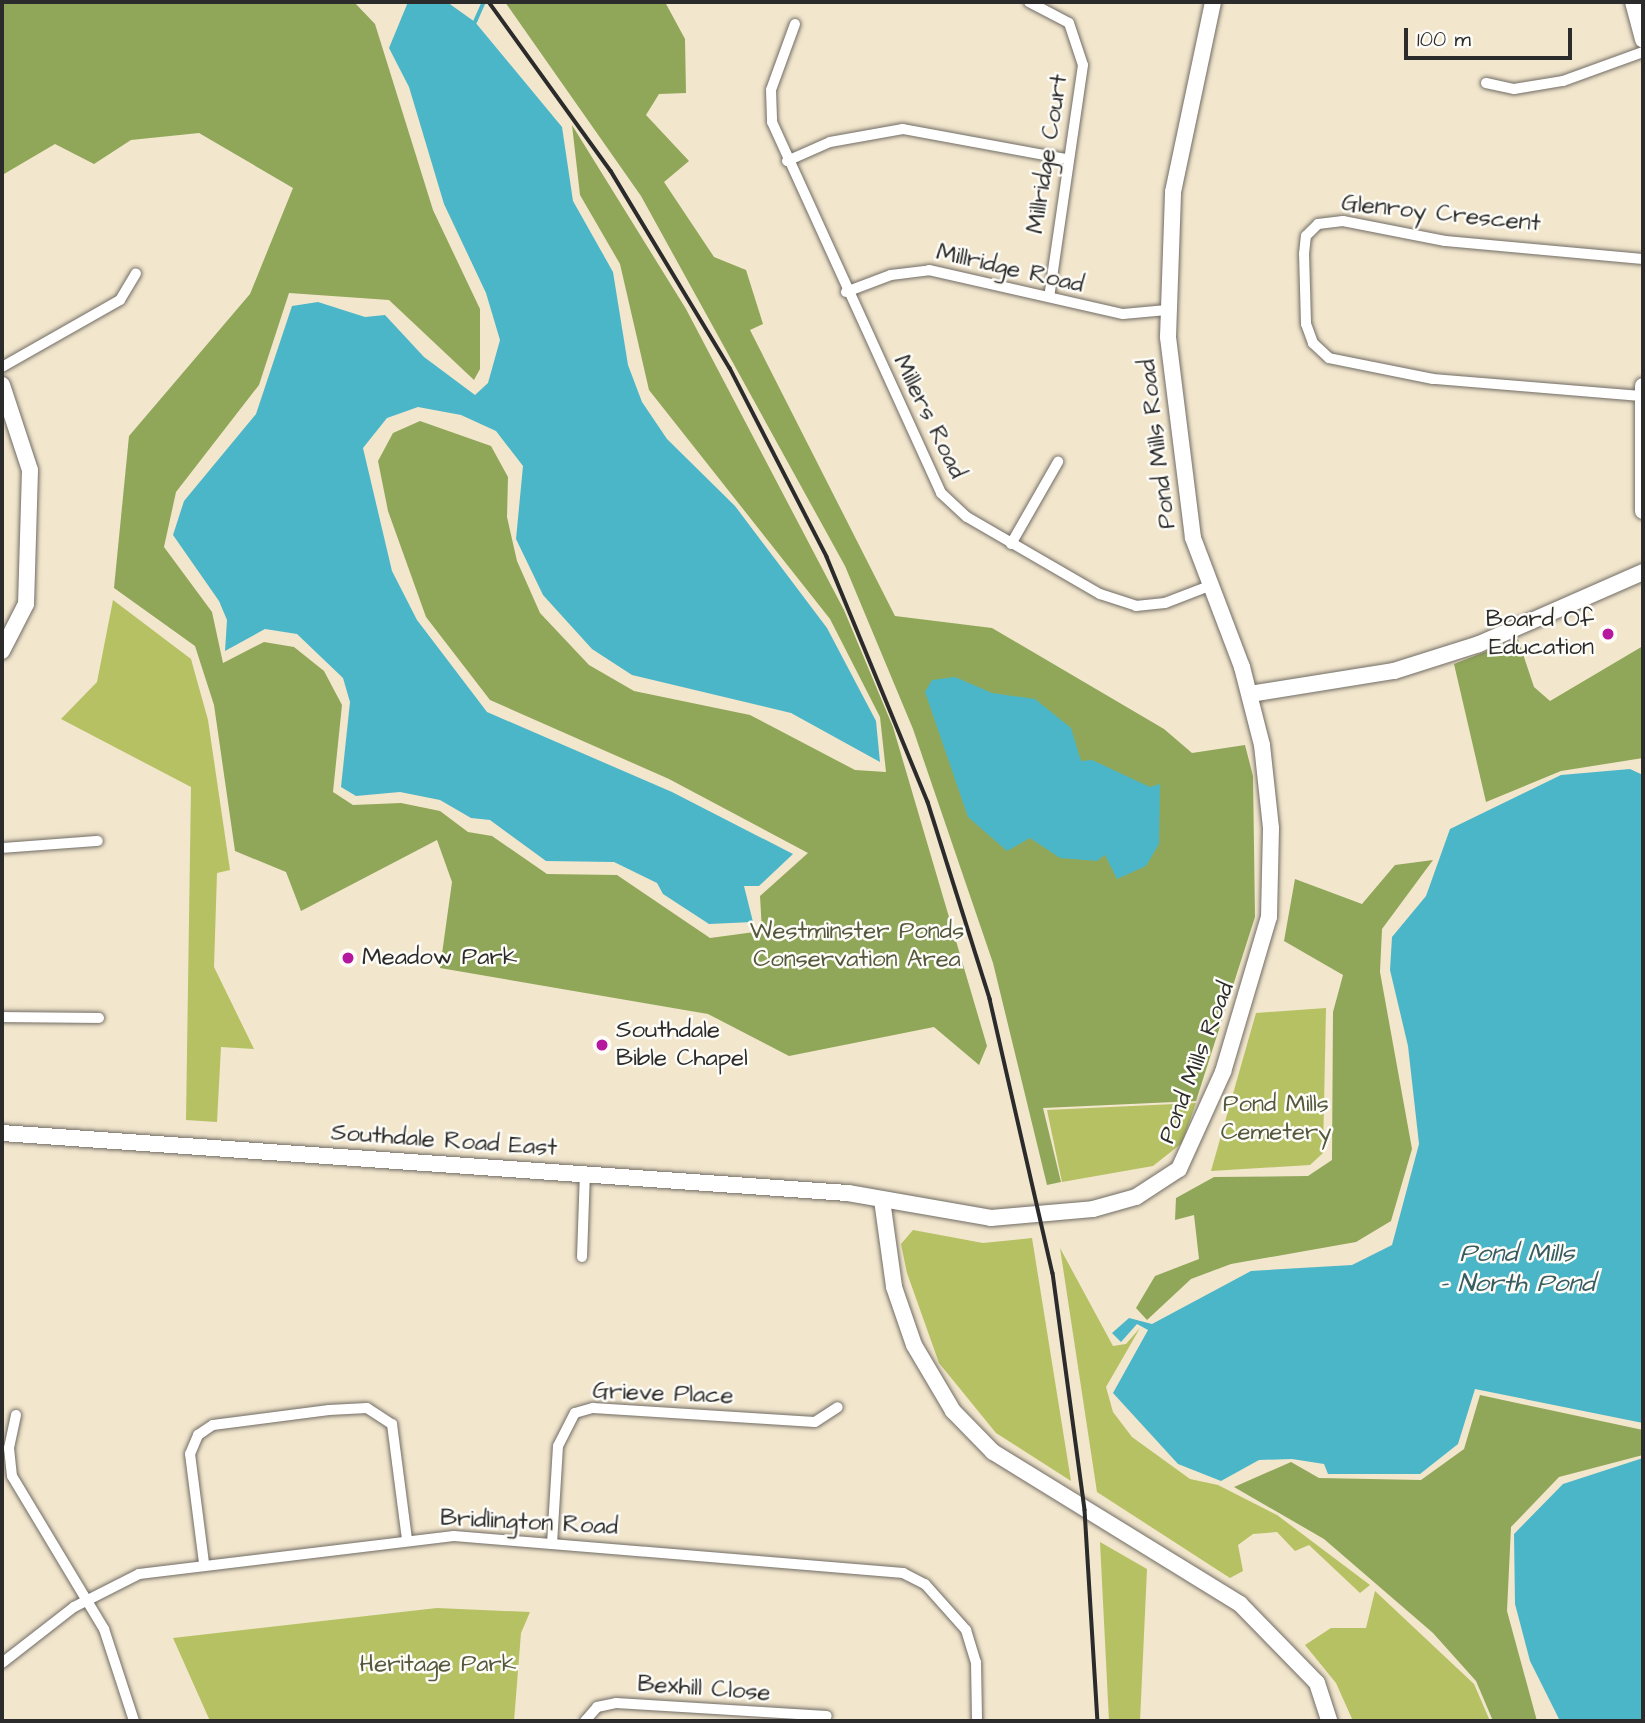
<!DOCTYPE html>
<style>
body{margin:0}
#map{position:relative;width:1645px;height:1723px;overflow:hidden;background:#f2e6cd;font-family:"Architects Daughter",sans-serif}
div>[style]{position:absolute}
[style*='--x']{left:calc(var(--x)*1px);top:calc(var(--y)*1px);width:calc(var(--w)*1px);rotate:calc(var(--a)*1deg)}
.green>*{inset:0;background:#b5c163}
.forest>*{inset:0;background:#90a759}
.water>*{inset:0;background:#4cb6c9}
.stream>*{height:3.5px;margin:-1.75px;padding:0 1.75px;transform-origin:1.75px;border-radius:1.75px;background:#4cb6c9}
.roads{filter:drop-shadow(0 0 2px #716c64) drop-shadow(0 0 2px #716c64)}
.street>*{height:10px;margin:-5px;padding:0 5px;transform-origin:5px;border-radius:5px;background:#fff}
.secondary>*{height:16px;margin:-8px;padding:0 8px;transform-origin:8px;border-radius:8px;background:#fff}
.rail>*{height:3.5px;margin:-1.75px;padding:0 1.75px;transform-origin:1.75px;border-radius:1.75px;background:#2b2b2b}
.dots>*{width:19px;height:19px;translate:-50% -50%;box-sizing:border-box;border:4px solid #fdfcf7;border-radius:50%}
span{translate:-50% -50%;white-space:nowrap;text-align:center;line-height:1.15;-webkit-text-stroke:5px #fdfcf7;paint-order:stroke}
.street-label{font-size:24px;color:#2b2b2b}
.poi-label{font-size:24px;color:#2b2b2b}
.right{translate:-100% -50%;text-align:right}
.left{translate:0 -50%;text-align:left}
.park-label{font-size:24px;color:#54583c}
.water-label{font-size:26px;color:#375c62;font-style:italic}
.frame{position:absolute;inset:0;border:4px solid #2b2b2b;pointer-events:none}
.scale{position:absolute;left:1404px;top:28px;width:168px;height:32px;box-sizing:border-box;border:4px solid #2b2b2b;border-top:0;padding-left:9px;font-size:21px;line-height:24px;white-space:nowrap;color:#2b2b2b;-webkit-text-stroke:5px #fdfcf7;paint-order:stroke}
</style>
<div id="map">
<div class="green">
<div style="clip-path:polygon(113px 600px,191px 659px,208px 720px,230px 870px,217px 873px,214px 967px,254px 1049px,221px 1047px,217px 1122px,186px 1120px,191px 787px,61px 719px,97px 682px)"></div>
<div style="clip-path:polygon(1326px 1008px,1323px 1153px,1310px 1165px,1211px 1171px,1256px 1013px)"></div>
<div style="clip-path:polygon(1196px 1103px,1182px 1143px,1153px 1166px,1062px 1182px,1047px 1110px)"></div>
<div style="clip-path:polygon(913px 1230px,983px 1243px,1032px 1238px,1071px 1481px,996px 1433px,939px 1363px,907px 1273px,901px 1244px)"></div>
<div style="clip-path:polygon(1060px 1248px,1113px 1346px,1126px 1344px,1140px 1328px,1106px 1387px,1113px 1412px,1132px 1437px,1190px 1479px,1218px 1485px,1277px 1515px,1370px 1585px,1360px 1593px,1309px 1545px,1295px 1551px,1277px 1532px,1253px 1534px,1238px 1545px,1243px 1571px,1230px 1578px,1097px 1492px)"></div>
<div style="clip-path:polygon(1100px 1542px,1147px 1569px,1140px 1721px,1109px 1721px)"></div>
<div style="clip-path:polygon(1375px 1591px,1474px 1684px,1490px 1721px,1353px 1721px,1336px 1683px,1305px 1645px,1331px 1628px,1366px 1628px)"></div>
<div style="clip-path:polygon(437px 1608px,530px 1612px,521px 1633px,514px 1721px,210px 1721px,173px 1638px)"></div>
</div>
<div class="forest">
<div style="clip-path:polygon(2px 2px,354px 2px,375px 24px,433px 210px,480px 309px,480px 369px,474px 380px,389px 300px,289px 293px,259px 385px,176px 492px,164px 547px,212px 612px,223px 663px,264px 642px,294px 647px,324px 671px,342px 705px,333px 792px,353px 805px,401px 803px,440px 811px,468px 832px,492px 836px,547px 874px,617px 875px,710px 938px,762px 931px,760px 896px,808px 853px,669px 779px,490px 700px,426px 617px,388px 511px,378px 461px,393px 433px,420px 421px,491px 446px,508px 477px,507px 517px,517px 561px,540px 613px,589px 665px,634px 691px,750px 715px,855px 770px,886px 772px,880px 717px,830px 619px,649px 390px,620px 264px,580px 195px,572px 125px,686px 309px,844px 610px,893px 727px,987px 1046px,979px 1065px,934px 1027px,789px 1056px,708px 1014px,440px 968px,452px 882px,437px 840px,301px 911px,286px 872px,235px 851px,214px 705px,195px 646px,114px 588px,129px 436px,250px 294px,293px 188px,199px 133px,131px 140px,94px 164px,55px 144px,4px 174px)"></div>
<div style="clip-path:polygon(505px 2px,665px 2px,685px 39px,686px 93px,659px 94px,646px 115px,689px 161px,664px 182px,714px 257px,746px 270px,763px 324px,750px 330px,895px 616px,992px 628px,1164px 729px,1192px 753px,1245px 745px,1253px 776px,1255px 917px,1196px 1101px,1043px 1108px,1061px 1182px,1047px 1185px,993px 963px,913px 729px,845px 566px,641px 196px)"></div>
<div style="clip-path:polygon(1518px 639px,1534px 687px,1550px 701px,1643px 646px,1643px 758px,1561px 771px,1486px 802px,1454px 664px)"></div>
<div style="clip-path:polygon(1433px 860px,1382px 929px,1380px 972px,1412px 1149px,1391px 1221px,1356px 1242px,1231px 1264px,1191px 1279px,1147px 1320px,1136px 1308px,1155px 1276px,1199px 1259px,1194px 1215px,1175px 1220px,1176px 1198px,1214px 1177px,1308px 1176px,1332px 1160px,1333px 1012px,1343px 975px,1284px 941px,1295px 879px,1362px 904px,1395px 865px)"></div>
<div style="clip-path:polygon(1480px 1395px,1643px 1430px,1643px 1455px,1559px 1477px,1511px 1527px,1507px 1611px,1537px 1721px,1493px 1721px,1476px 1681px,1433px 1633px,1324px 1539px,1234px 1487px,1291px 1462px,1319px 1478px,1421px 1480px,1464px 1449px)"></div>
</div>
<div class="water">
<div style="clip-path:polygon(408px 2px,447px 2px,475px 22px,562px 127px,573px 201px,613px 272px,628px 365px,642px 402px,667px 439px,735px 506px,827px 628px,876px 721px,880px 762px,791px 713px,632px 675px,592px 649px,543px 595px,516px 539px,523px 466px,496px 431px,461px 415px,418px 407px,387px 418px,363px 448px,392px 571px,417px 620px,487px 712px,672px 792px,793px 854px,759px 886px,744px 886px,753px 922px,709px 924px,663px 894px,657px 883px,614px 862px,546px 861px,490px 820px,471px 818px,440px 800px,400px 792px,356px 796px,341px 787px,350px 702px,343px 678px,297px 634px,265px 629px,225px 651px,227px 620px,219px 601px,173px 535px,184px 501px,256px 414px,292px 306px,318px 302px,365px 317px,385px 315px,424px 357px,475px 395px,488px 383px,500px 340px,486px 293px,444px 204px,409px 87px,389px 48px)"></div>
<div style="clip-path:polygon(955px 677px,992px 693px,1035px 699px,1071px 728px,1081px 761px,1092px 760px,1150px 787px,1160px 784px,1159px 844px,1146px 866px,1117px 879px,1105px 855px,1097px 861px,1060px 858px,1030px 838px,1007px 851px,968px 817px,925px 692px,932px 680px)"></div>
<div style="clip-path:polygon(1630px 769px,1643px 775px,1643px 1423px,1475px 1389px,1458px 1444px,1420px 1474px,1328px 1474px,1324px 1464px,1292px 1459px,1259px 1460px,1221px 1481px,1178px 1464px,1113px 1393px,1148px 1330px,1137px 1324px,1121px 1342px,1112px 1333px,1129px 1318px,1152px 1324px,1251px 1271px,1352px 1265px,1392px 1245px,1419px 1144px,1408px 1046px,1390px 970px,1392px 937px,1426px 896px,1450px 829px,1561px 775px)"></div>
<div style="clip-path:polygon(1643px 1458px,1643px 1721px,1560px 1721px,1530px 1661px,1515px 1604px,1514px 1534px,1563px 1484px)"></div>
</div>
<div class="stream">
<div style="--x:475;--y:22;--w:22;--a:-66"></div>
</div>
<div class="roads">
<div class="street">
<div style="--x:1029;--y:2;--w:45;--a:27.7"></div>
<div style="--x:1069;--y:23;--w:44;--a:71.6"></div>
<div style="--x:1083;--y:65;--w:234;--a:98.3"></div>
<div style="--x:795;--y:24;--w:70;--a:110"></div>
<div style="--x:771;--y:90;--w:32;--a:88"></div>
<div style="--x:772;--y:122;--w:408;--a:65.5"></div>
<div style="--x:941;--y:493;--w:35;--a:43"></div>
<div style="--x:967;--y:517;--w:154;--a:30.1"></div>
<div style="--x:1100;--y:594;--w:38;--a:18"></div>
<div style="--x:1136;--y:606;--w:29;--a:-6"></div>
<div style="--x:1165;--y:603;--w:47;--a:-21.1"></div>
<div style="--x:1486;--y:83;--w:29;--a:12"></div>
<div style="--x:1514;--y:89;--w:50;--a:-9.3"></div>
<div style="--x:1563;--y:81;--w:85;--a:-19.9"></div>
<div style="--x:787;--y:161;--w:47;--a:-23.8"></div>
<div style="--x:830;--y:142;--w:74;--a:-10.1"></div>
<div style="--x:903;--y:129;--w:167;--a:10.4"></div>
<div style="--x:846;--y:292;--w:48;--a:-20.7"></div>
<div style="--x:891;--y:275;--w:38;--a:-7"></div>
<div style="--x:929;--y:270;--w:199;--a:12.8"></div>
<div style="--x:1123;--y:314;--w:44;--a:-5.2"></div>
<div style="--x:2;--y:367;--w:136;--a:-29.6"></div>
<div style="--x:120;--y:300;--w:31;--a:-59"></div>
<div style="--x:1641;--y:396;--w:209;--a:-175.3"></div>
<div style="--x:1433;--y:379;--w:106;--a:-168.6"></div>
<div style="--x:1329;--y:358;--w:22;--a:-137"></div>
<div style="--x:1313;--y:343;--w:20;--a:-110"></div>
<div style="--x:1306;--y:324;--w:70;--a:-91.6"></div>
<div style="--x:1304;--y:254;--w:18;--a:-84"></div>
<div style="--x:1306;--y:236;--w:17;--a:-45"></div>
<div style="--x:1318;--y:224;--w:25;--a:-7"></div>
<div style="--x:1343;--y:221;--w:104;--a:11.1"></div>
<div style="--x:1445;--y:241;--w:199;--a:5.2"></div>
<div style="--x:1011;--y:544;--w:95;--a:-60.2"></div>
<div style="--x:2;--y:848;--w:96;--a:-4.2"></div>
<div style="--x:2;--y:1017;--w:97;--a:0.6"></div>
<div style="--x:582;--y:1257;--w:84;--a:-88"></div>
<div style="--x:16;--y:1415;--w:34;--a:102"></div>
<div style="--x:9;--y:1448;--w:28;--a:84"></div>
<div style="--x:12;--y:1476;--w:179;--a:59"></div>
<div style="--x:104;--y:1629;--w:97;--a:71.9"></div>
<div style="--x:552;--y:1544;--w:98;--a:-86.5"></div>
<div style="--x:558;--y:1446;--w:37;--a:-63"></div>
<div style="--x:575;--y:1413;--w:19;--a:-16"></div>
<div style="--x:593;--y:1408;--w:222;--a:3.6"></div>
<div style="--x:815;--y:1422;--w:27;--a:-33"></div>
<div style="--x:204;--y:1563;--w:110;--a:-97.3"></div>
<div style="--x:190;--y:1454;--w:21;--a:-67"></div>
<div style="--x:198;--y:1435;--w:18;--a:-34"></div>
<div style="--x:213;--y:1425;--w:117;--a:-7.4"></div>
<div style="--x:329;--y:1410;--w:38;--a:-3"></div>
<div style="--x:367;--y:1408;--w:30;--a:33"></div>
<div style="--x:392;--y:1424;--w:117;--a:82.6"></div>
<div style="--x:2;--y:1663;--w:91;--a:-37.9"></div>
<div style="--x:74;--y:1607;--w:73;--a:-26.9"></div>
<div style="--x:139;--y:1574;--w:317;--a:-6.9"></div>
<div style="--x:454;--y:1536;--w:451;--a:4.7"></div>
<div style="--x:903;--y:1573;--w:25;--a:27"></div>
<div style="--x:925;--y:1584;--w:62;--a:48.3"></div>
<div style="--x:966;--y:1630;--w:34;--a:73"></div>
<div style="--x:976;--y:1662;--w:59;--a:89"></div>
<div style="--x:585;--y:1721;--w:18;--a:-49"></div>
<div style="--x:597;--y:1707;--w:19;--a:-12"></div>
<div style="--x:616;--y:1703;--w:211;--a:3.5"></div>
</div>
<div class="secondary">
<div style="--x:1633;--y:2;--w:39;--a:75"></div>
<div style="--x:2;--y:385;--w:89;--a:71.8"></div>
<div style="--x:30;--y:470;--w:134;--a:91.7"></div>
<div style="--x:26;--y:604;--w:53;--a:117.1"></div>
<div style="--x:1643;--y:386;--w:125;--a:90"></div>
<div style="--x:1250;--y:694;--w:146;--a:-9.1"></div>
<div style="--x:1394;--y:671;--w:89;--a:-17.6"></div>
<div style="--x:1479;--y:644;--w:179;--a:-23.7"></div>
<div style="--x:2;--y:1133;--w:848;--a:4.06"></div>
<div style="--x:848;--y:1193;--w:145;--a:9.9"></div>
<div style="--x:991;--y:1218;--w:102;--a:-5"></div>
<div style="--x:1093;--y:1209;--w:45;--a:-15.6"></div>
<div style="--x:1136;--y:1197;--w:51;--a:-33.1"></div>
<div style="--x:1179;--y:1169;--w:107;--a:-65.6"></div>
<div style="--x:1223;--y:1072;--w:162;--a:-73.5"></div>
<div style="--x:1269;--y:917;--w:89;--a:-88.7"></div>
<div style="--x:1271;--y:828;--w:83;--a:-96.2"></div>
<div style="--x:1262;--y:745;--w:81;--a:-104.4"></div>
<div style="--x:1242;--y:667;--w:138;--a:-110.8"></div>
<div style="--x:1193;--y:538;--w:203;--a:-97.1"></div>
<div style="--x:1168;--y:337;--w:145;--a:-88"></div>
<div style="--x:1173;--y:192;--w:194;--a:-78.1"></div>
<div style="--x:882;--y:1200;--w:88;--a:82.1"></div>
<div style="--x:894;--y:1287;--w:61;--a:71"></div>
<div style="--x:914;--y:1345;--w:77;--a:59.4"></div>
<div style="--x:953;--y:1411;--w:57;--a:45.7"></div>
<div style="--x:993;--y:1452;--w:290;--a:31.6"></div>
<div style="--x:1240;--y:1604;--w:110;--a:45.7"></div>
<div style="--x:1317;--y:1683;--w:40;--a:72"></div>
</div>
</div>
<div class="rail">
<div style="--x:489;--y:2;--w:208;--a:54.2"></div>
<div style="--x:611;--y:171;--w:230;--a:58.9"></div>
<div style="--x:730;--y:368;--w:212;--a:62.8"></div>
<div style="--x:827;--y:557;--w:265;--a:67.6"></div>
<div style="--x:928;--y:802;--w:207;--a:72.5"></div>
<div style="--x:990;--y:999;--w:281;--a:77.1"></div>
<div style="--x:1053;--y:1273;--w:239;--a:82.3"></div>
<div style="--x:1085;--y:1510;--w:211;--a:86.5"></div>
</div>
<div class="dots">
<div style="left:1608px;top:634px;background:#b5179e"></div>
<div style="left:348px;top:958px;background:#b5179e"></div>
<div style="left:602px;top:1045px;background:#b5179e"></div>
</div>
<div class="street-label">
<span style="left:1048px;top:154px;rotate:-81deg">Millridge Court</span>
<span style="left:1441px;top:214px;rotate:6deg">Glenroy Crescent</span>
<span style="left:1010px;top:269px;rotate:13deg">Millridge Road</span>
<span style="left:929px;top:417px;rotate:64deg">Millers Road</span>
<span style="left:1158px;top:444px;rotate:-97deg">Pond Mills Road</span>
<span style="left:1197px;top:1063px;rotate:-69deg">Pond Mills Road</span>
<span style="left:444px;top:1141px;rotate:4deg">Southdale Road East</span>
<span style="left:663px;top:1394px;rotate:2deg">Grieve Place</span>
<span style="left:529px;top:1523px;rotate:3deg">Bridlington Road</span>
<span style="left:704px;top:1689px;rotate:4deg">Bexhill Close</span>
</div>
<div class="poi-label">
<span class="right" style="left:1594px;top:634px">Board Of<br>Education</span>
<span class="left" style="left:362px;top:958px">Meadow Park</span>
<span class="left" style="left:616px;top:1045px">Southdale<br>Bible Chapel</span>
</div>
<div class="park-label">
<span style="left:857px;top:946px">Westminster Ponds<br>Conservation Area</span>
<span style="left:1276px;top:1119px">Pond Mills<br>Cemetery</span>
<span style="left:438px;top:1665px">Heritage Park</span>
</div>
<div class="water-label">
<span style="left:1517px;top:1269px">Pond Mills<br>- North Pond</span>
</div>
<div class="frame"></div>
<div class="scale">100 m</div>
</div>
